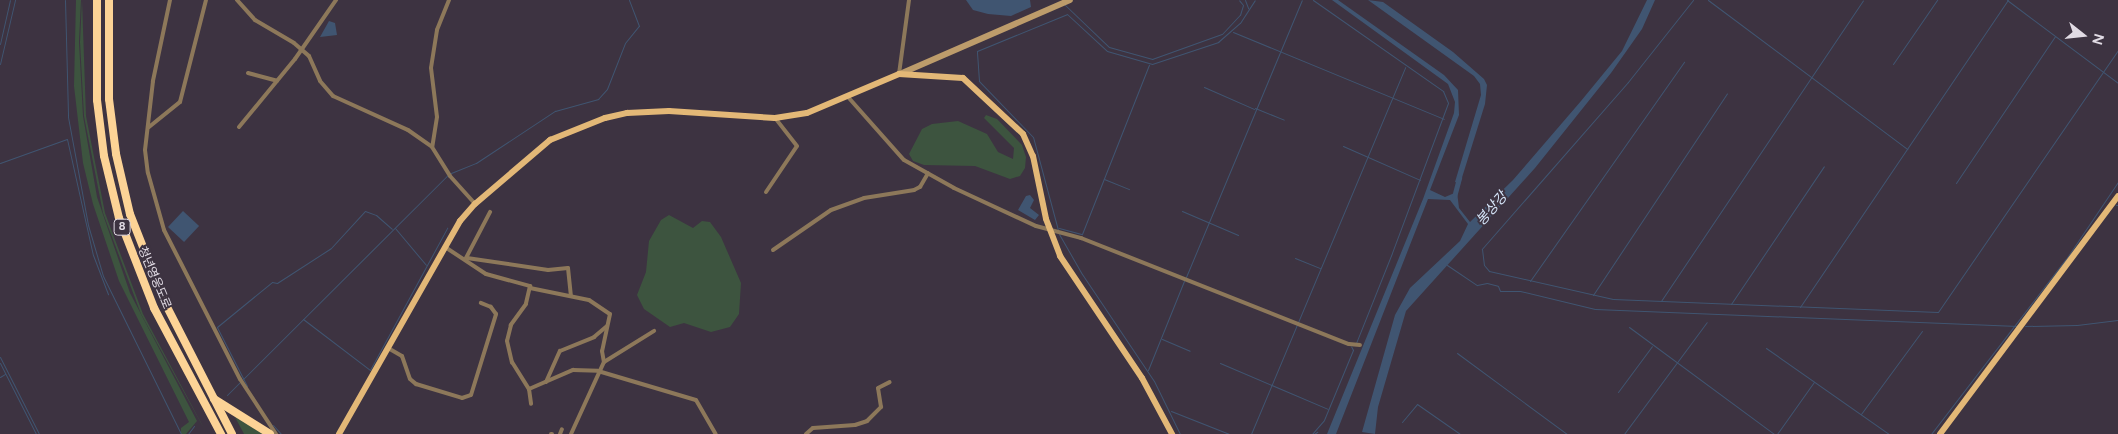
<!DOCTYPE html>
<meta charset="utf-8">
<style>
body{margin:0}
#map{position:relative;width:2118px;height:434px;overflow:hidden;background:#3d3341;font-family:Figtree,"Noto Sans KR",sans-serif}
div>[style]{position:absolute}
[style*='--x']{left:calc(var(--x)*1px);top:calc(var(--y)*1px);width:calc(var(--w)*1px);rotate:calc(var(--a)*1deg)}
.green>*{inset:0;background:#3d543f}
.water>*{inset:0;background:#405571;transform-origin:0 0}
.stream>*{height:1px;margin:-0.5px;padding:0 0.5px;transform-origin:0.5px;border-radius:0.5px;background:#405571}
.canal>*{height:4.5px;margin:-2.25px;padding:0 2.25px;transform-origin:2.25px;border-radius:2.25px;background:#405571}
.minor>*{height:4px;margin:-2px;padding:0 2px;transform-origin:2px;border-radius:2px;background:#8d785a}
.secondary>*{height:5.5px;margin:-2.75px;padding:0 2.75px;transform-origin:2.75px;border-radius:2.75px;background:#bd9c6b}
.primary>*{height:6px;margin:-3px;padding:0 3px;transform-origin:3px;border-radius:3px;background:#e3b877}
.motorway>*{height:8px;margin:-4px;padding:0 4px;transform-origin:4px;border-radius:4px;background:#fcd396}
span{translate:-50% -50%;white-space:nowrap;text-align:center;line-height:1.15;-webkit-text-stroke:4px #3d3341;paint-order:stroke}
.shield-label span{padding:1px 4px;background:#3d3341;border:1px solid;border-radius:4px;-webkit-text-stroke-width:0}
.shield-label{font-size:11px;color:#e1dbe4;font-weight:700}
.street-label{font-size:12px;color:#e1dbe4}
.water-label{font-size:14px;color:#d6e6fa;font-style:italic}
.north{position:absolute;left:2058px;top:10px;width:50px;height:50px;-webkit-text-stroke:4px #3d3341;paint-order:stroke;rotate:106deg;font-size:14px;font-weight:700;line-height:20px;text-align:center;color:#e1dbe4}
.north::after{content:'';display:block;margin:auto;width:18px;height:22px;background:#e1dbe4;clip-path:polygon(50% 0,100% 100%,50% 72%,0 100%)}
</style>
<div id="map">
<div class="green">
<div style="clip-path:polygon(76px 0,81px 0,79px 42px,83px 116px,97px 197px,130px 293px,197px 421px,186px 434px,181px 434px,181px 428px,189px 422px,119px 281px,93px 204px,83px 163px,74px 86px)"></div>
<div style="clip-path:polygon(82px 0,86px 116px,105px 213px,143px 314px,207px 434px,141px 314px,103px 213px,84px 116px,80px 42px)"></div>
<div style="clip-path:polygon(986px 115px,997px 119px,1022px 145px,1026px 157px,1025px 168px,1020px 176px,1010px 179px,975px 166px,924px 165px,913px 161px,909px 154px,922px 129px,932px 124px,958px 121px,987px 134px,998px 152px,1013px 159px,1014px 148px,984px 118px)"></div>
<div style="clip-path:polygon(669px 215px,693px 228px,702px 221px,710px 222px,721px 237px,741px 283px,739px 314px,730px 327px,711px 332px,684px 323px,670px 327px,644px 309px,637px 295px,646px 272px,649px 241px,661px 220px)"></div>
<div style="clip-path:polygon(235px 417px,264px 434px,244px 434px)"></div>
</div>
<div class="water">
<div style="clip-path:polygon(966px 0,1030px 0,1031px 7px,1011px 16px,988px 14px,973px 10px)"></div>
<div style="clip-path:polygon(1332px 0,1338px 0,1444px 75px,1458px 90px,1459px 115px,1430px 190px,1445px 197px,1457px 192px,1459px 208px,1470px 222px,1513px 180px,1581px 101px,1622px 51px,1647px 0,1655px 0,1642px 29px,1611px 73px,1535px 168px,1406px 311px,1378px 407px,1375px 434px,1362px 432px,1395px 315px,1410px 288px,1460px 241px,1468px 224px,1450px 200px,1428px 199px,1336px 434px,1327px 434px,1423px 199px,1454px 113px,1455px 102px,1448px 84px)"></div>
<div style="clip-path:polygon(1368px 0,1383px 2px,1453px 52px,1484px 79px,1487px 85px,1485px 104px,1460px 184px,1455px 182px,1481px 95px,1480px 84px,1474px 76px)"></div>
<div style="clip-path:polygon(329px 21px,335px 23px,337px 35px,320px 37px)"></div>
<div style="clip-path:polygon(1030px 195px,1034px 200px,1030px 208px,1039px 215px,1035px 220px,1018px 210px,1026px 196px)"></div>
<div style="left:183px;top:211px;width:22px;height:22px;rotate:43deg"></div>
</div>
<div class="stream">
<div style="--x:65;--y:0;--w:117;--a:88.5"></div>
<div style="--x:68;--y:117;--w:110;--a:79.5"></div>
<div style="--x:88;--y:225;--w:53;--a:73.6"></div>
<div style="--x:103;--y:276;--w:176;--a:63.7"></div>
<div style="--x:1245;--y:0;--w:9;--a:69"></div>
<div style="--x:1313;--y:0;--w:159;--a:35"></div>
<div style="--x:1443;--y:91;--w:13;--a:67"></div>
<div style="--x:1448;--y:103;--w:160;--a:110.5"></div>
<div style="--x:1392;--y:253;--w:97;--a:111.8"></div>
<div style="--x:1356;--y:343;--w:3;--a:180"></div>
<div style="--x:1693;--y:0;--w:105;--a:128.4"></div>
<div style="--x:1628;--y:82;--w:222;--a:131.2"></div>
<div style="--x:1482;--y:249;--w:16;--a:83"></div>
<div style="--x:1484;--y:265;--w:8;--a:50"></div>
<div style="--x:1489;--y:271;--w:127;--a:12.7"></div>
<div style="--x:1613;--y:299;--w:325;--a:2.3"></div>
<div style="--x:1938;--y:312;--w:318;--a:-55.5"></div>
<div style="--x:1708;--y:0;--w:249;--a:36.8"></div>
<div style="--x:2007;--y:0;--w:139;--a:36.8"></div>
<div style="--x:1064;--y:4;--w:62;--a:43.7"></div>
<div style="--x:1109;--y:47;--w:45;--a:15.6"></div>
<div style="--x:1152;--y:59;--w:74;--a:-19.7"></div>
<div style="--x:1222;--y:34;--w:26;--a:-47"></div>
<div style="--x:1240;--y:15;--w:10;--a:-73"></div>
<div style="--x:1243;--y:5;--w:6;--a:-129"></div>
<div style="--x:1233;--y:32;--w:228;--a:22.4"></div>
<div style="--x:0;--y:44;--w:45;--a:-77.2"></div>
<div style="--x:0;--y:64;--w:66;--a:-76.8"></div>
<div style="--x:1893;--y:64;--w:78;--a:-55.5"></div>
<div style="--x:1204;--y:87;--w:55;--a:23.7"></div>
<div style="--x:1255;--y:108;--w:31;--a:22"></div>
<div style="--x:1343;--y:146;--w:84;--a:23.8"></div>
<div style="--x:0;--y:163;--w:71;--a:-19.7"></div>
<div style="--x:67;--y:139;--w:119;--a:77.4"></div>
<div style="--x:93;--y:255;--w:42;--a:69"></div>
<div style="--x:451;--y:173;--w:27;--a:-22"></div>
<div style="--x:476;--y:163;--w:95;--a:-33.4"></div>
<div style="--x:555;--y:111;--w:45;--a:-15.6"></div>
<div style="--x:598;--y:99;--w:13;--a:-48"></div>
<div style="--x:607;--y:89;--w:49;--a:-68.6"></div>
<div style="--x:625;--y:43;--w:22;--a:-51"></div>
<div style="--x:639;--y:26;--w:28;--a:-111"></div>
<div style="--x:1104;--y:179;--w:27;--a:22"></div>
<div style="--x:1956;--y:183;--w:177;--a:-56"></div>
<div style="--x:2116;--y:205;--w:2;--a:0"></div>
<div style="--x:1182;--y:211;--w:61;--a:23.2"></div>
<div style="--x:395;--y:228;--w:48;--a:50"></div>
<div style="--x:1059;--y:228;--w:24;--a:15"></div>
<div style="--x:1082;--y:234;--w:182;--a:-68.4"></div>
<div style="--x:1058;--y:230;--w:96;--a:-105"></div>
<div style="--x:1033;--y:137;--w:78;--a:-134"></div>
<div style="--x:979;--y:81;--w:30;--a:-94"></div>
<div style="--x:977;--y:51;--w:97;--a:-22.3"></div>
<div style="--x:1067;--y:14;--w:54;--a:42.8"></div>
<div style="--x:1107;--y:51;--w:47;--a:16.1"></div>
<div style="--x:1152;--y:64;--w:70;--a:-18.4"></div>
<div style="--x:1218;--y:42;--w:29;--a:-41"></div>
<div style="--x:1240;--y:23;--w:27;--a:-57"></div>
<div style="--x:1059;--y:234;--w:46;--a:60.1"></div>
<div style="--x:1082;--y:274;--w:129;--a:56.1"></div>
<div style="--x:1154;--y:381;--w:59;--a:63.9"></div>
<div style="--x:1295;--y:258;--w:27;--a:22"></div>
<div style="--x:1447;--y:265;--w:36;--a:34"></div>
<div style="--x:1477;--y:285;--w:10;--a:-11"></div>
<div style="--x:1487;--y:283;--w:11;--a:15"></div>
<div style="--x:1498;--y:286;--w:5;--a:68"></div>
<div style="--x:1500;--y:291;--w:20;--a:0"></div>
<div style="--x:1520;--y:291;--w:77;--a:13.5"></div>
<div style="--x:1595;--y:309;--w:423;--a:2.3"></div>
<div style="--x:1186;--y:277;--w:300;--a:-67.3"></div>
<div style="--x:1530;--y:281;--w:268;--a:-54.9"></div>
<div style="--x:1593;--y:295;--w:242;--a:-56.4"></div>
<div style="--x:1661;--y:301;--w:362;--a:-56.1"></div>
<div style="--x:1731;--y:304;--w:166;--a:-56"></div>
<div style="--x:1800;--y:307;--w:371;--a:-55.9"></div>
<div style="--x:303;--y:319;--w:84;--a:37.3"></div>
<div style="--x:370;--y:370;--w:162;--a:-61.5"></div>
<div style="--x:2025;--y:326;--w:52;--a:-1.1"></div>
<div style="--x:2077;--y:325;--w:41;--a:-7"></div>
<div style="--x:1629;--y:327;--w:180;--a:36.4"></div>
<div style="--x:1162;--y:339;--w:30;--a:23"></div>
<div style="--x:1766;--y:348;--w:150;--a:35"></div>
<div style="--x:1457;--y:353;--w:137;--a:36.4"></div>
<div style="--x:0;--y:357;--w:86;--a:63.1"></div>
<div style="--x:0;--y:363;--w:80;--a:63.1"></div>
<div style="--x:1220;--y:363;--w:117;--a:23.1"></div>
<div style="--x:1148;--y:370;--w:96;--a:-68"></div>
<div style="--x:0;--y:377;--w:6;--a:-31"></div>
<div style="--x:247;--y:386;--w:66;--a:-117"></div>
<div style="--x:217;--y:327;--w:71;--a:-39.3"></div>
<div style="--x:272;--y:282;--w:5;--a:11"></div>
<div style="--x:277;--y:283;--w:64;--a:-32.9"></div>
<div style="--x:331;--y:248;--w:50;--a:-47.4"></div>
<div style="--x:365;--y:211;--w:12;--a:20"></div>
<div style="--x:376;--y:215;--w:21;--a:41"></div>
<div style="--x:1618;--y:392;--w:57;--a:-53.5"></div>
<div style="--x:227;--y:395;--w:312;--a:-44.9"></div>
<div style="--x:1171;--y:411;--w:62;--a:21.6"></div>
<div style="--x:1861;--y:414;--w:103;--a:-53.7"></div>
<div style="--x:1402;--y:422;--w:23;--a:-50"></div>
<div style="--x:1417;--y:404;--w:52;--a:34.9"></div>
<div style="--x:273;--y:425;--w:12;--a:48"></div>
<div style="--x:188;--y:434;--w:10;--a:-53"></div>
<div style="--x:1251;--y:434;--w:398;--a:-67.2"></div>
<div style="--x:1312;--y:434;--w:18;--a:-49"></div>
<div style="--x:1324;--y:420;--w:76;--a:-67.5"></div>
<div style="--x:1353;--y:350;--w:4;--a:-117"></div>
<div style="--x:1314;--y:434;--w:4;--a:-34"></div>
<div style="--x:1624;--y:434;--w:139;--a:-53.5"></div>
<div style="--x:1777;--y:434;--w:64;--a:-54.6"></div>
<div style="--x:1931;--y:434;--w:221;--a:-52.4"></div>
<div style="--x:2066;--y:259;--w:93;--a:-56"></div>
</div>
<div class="canal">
<div style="--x:1454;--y:197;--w:20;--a:-75"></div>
</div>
<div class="minor">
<div style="--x:170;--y:0;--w:83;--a:101.9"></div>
<div style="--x:153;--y:81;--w:69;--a:96.6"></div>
<div style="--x:145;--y:150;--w:23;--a:83"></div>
<div style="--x:148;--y:173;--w:59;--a:74.3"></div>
<div style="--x:164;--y:230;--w:167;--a:63"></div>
<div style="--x:240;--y:379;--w:66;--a:56.8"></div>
<div style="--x:237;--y:0;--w:27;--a:48"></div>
<div style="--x:255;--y:20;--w:45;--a:30.5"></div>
<div style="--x:294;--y:43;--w:20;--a:41"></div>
<div style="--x:309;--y:56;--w:27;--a:66"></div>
<div style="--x:320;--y:81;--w:20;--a:49"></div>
<div style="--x:333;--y:96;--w:82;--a:24.4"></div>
<div style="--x:408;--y:130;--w:29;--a:35"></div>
<div style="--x:449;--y:0;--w:32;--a:112"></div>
<div style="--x:437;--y:30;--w:38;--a:99"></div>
<div style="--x:431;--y:68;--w:49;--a:83"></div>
<div style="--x:437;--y:117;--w:30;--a:99"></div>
<div style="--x:432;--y:147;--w:34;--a:58"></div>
<div style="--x:450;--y:176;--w:38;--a:48"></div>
<div style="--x:248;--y:73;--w:30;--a:15"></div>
<div style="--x:899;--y:74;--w:75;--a:-82.3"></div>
<div style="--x:848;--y:97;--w:84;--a:48.4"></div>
<div style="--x:904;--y:160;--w:57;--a:29.2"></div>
<div style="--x:954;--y:188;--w:90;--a:24.9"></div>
<div style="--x:1036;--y:226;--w:47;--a:14.9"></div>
<div style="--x:1081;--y:238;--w:288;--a:21.6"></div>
<div style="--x:1349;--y:344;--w:11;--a:5"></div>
<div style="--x:149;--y:127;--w:40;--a:-39"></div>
<div style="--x:180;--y:102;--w:105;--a:-75.7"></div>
<div style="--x:239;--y:127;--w:88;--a:-50.5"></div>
<div style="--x:295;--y:59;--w:72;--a:-55.2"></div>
<div style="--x:766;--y:192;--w:55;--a:-56"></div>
<div style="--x:797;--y:146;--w:36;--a:-128"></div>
<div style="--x:445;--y:247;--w:49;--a:33.4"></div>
<div style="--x:486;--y:274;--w:46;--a:15.3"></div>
<div style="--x:530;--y:286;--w:18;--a:103"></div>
<div style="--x:526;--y:304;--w:26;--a:126"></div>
<div style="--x:511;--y:325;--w:16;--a:104"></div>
<div style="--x:507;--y:341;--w:22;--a:77"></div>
<div style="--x:512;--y:362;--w:32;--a:58"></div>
<div style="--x:529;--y:389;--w:15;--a:82"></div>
<div style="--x:773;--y:250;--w:70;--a:-34.6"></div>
<div style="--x:831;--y:210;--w:35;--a:-20"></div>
<div style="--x:864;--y:198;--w:51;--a:-9.1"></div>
<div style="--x:914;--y:190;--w:7;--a:-27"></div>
<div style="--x:920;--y:187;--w:16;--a:-60"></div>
<div style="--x:466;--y:258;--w:52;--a:-62.4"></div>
<div style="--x:467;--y:258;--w:82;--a:8.4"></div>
<div style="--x:548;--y:270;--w:20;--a:-6"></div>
<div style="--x:568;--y:268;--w:27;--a:84"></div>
<div style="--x:530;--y:288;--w:60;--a:11.5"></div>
<div style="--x:589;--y:300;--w:25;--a:34"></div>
<div style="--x:610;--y:314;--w:38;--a:102"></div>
<div style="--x:602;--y:351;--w:11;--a:80"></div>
<div style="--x:388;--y:348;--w:16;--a:30"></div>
<div style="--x:402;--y:356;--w:24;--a:71"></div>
<div style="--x:410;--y:379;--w:8;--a:40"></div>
<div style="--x:416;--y:384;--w:48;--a:16.9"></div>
<div style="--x:462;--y:398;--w:9;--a:-18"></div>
<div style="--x:471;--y:395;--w:85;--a:-72.8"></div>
<div style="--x:496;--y:314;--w:9;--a:-126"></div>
<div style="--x:491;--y:307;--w:11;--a:-158"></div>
<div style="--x:546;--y:382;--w:34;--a:-66"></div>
<div style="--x:560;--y:351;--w:37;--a:-22"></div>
<div style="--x:594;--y:337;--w:17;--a:-40"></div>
<div style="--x:529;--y:389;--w:48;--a:-23.4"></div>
<div style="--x:573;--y:370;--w:25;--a:2"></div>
<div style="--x:598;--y:371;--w:102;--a:16.5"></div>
<div style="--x:696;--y:400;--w:39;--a:60"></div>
<div style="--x:551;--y:434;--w:1;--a:0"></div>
<div style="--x:560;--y:434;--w:5;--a:-68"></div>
<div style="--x:571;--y:434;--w:79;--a:-65.4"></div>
<div style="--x:604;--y:362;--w:59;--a:-31.8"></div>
<div style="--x:806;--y:434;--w:9;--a:-41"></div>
<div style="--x:813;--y:428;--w:42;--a:-4.1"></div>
<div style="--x:855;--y:425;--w:13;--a:-18"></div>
<div style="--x:867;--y:421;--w:20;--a:-45"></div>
<div style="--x:881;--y:407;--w:19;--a:-99"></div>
<div style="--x:878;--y:388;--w:13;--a:-27"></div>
</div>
<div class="secondary">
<div style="--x:900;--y:74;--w:185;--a:-23.5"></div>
</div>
<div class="primary">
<div style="--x:339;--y:434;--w:245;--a:-60.4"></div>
<div style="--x:460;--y:221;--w:23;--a:-49"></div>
<div style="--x:475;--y:204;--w:99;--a:-40.5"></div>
<div style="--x:550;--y:140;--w:59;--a:-21.8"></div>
<div style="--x:605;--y:118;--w:23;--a:-13"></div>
<div style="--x:627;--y:113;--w:42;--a:-2.7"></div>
<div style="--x:669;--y:111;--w:106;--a:3.8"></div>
<div style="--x:775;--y:118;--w:32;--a:-9"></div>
<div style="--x:807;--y:113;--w:100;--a:-23"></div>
<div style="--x:899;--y:74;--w:64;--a:3.6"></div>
<div style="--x:963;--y:78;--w:82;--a:43"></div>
<div style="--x:1023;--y:134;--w:24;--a:66"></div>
<div style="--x:1033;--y:156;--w:64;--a:78.3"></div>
<div style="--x:1046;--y:219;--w:40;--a:69"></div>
<div style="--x:1060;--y:256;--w:147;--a:56.1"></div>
<div style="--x:1142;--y:378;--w:64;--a:61.8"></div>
<div style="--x:1940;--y:434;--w:297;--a:-53.2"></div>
</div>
<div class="motorway">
<div style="--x:97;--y:0;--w:100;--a:90"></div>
<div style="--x:97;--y:100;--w:56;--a:82.9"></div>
<div style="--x:104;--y:156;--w:64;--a:76.4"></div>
<div style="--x:119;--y:218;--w:97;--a:68.7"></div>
<div style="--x:154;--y:308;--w:143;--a:62"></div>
<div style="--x:109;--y:0;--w:99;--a:90"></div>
<div style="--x:109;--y:99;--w:55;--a:82.7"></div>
<div style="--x:116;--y:154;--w:62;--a:76.9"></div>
<div style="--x:130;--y:214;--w:96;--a:68.5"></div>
<div style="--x:165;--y:303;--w:147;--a:62.9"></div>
<div style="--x:214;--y:399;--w:66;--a:32"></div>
</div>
<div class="shield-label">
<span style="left:122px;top:227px">8</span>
</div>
<div class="street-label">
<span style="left:154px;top:278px;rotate:67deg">청년영웅도로</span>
</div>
<div class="water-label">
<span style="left:1492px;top:209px;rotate:-49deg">봉상강</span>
</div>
<div class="north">N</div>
</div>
